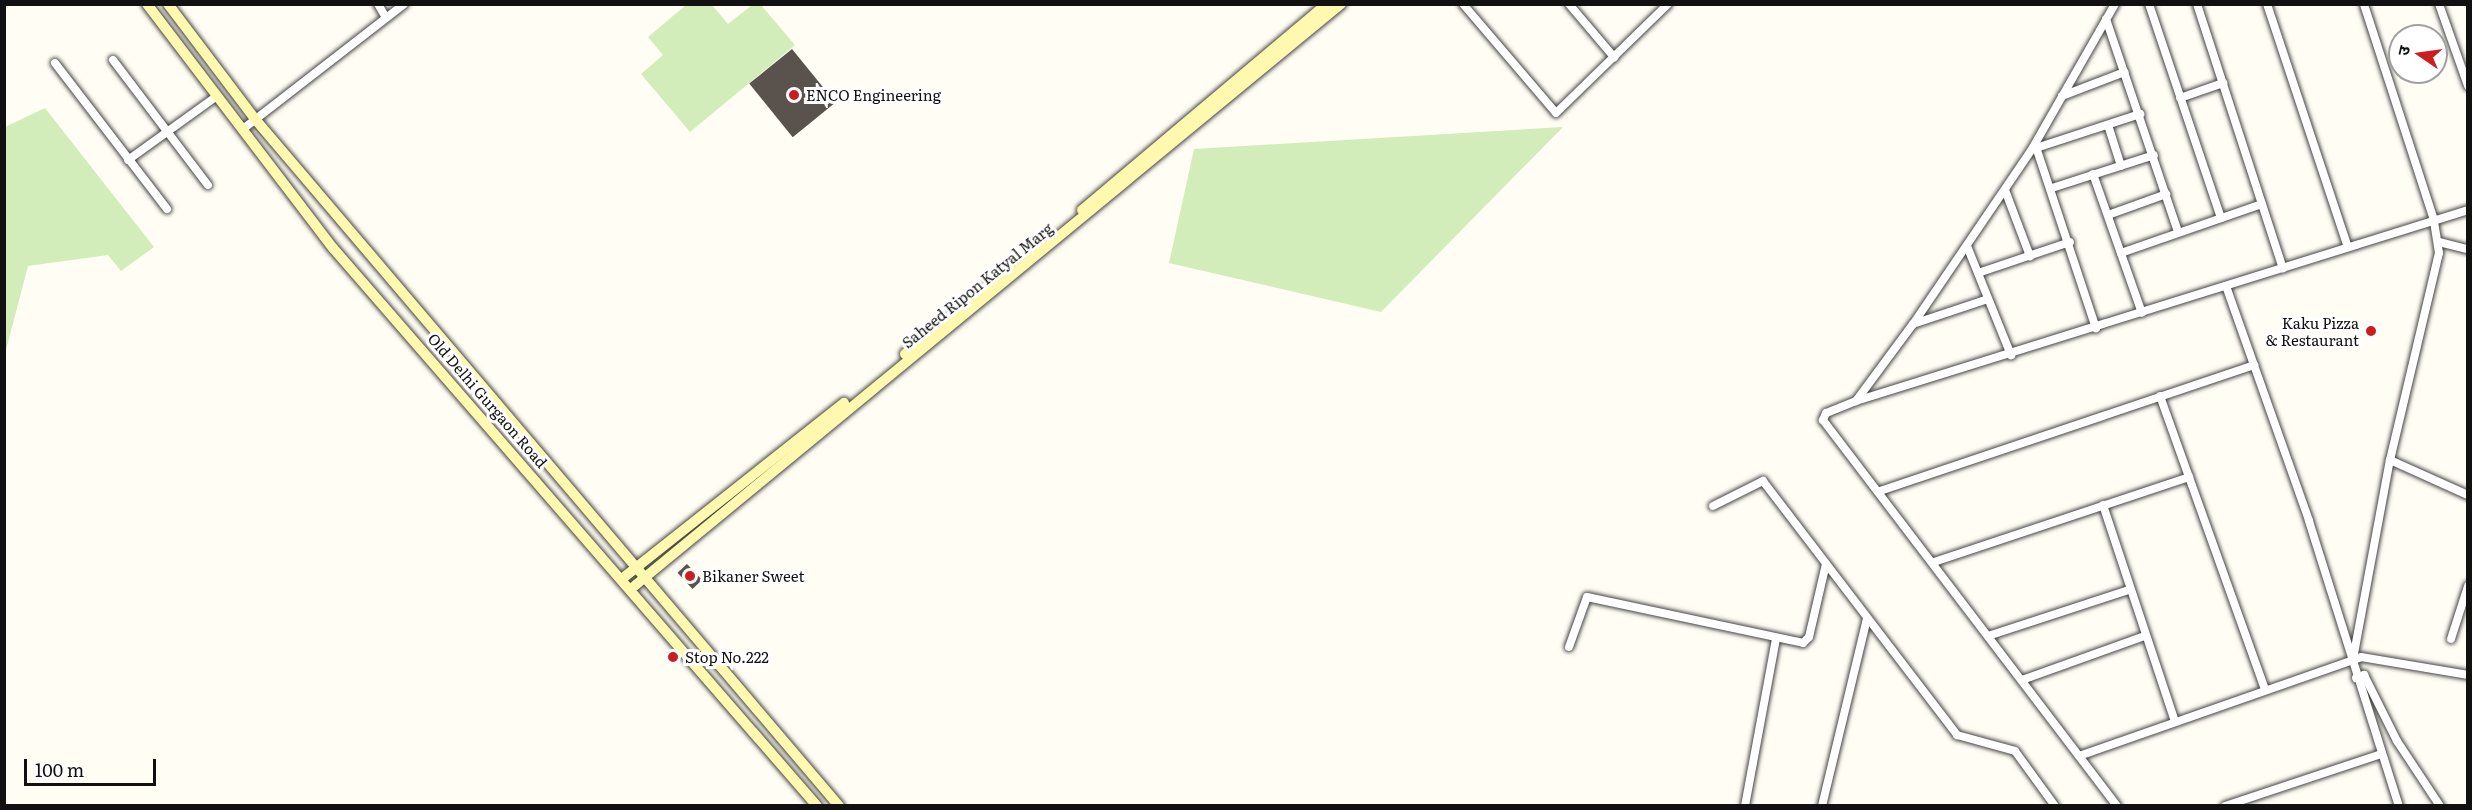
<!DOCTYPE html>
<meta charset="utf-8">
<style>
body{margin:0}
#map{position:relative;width:2472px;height:810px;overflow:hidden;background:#fffdf4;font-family:Literata,"Noto Sans Devanagari",serif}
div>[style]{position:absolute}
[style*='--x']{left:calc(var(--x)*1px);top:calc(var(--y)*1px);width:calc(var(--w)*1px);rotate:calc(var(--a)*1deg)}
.green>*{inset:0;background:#d3edba}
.building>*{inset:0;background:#5a524c;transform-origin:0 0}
.roads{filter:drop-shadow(0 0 2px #444) drop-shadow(0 0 2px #444)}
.street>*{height:8px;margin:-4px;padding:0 4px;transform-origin:4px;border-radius:4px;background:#fff}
.secondary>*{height:10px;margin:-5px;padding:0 5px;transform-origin:5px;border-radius:5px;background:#fff9af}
.dots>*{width:16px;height:16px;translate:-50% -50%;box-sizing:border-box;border:3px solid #fff;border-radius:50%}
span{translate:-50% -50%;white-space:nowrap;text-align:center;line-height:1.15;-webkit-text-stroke:6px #fff;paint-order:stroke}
.poi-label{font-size:15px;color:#111}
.left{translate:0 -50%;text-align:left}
.right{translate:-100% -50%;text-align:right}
.street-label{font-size:15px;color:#111}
.frame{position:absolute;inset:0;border:6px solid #111;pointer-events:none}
.north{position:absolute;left:2388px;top:24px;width:60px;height:60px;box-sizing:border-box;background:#fff;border:2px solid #a0a0a0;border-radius:50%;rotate:283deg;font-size:16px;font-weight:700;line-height:24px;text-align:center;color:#111}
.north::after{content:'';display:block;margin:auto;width:21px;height:27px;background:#ca1f21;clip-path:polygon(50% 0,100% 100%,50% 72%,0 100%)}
.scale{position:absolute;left:24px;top:759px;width:132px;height:27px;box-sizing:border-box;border:3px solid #111;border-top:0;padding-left:8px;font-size:18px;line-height:21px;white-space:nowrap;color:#111;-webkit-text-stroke:4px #fff;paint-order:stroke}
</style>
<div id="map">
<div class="green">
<div style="clip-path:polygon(686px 5px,712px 5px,728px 24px,752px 5px,761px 5px,795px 45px,690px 132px,641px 74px,663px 55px,648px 37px)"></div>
<div style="clip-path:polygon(45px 108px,154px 247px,121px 271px,108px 255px,28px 266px,5px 354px,5px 127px)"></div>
<div style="clip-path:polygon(1563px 127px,1381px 312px,1169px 263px,1194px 149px)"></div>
</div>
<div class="building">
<div style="left:792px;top:49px;width:69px;height:55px;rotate:51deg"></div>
<div style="left:687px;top:564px;width:22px;height:13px;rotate:47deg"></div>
</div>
<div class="roads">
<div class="street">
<div style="--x:378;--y:4;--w:16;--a:60"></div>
<div style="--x:1463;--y:4;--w:143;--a:49.5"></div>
<div style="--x:1556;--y:113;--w:156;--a:-44.2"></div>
<div style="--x:1569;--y:4;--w:70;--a:49.7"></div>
<div style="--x:2115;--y:4;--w:167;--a:119.8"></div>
<div style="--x:2032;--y:149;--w:212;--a:124.2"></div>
<div style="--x:1913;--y:324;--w:96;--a:126.5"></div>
<div style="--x:1856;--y:401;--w:32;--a:158"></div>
<div style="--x:1826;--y:413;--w:8;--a:113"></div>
<div style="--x:1823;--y:420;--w:485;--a:52.7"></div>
<div style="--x:2149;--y:4;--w:226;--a:71.4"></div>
<div style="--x:2197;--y:4;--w:278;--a:72"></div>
<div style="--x:2267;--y:4;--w:256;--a:71.6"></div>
<div style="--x:2439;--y:4;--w:87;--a:70.5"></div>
<div style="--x:2106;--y:19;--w:225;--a:71.3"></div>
<div style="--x:113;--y:60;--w:157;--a:52.8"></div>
<div style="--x:55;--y:63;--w:184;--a:52.5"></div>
<div style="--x:2062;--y:96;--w:67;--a:-20.9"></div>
<div style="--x:2180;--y:98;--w:46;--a:-19.2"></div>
<div style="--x:2108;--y:125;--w:43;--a:72.4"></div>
<div style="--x:243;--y:129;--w:204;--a:-37.8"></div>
<div style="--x:2036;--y:147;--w:191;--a:71.7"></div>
<div style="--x:2033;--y:149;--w:113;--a:-18.1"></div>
<div style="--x:128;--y:160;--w:110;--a:-35.7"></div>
<div style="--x:2093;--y:174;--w:147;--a:70.6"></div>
<div style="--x:2052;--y:188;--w:107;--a:-17.9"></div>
<div style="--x:2005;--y:190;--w:71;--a:69.3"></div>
<div style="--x:2108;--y:215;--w:62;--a:-19.9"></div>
<div style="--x:2439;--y:242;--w:30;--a:14"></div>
<div style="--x:1967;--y:246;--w:118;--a:68"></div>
<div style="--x:2121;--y:253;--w:149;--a:-19.2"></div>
<div style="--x:1978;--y:273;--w:97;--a:-18.6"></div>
<div style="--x:2226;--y:286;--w:249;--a:70.5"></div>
<div style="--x:2309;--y:521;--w:299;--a:72.5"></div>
<div style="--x:1913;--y:324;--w:79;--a:-18.4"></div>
<div style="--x:2160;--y:396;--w:311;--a:70.3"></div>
<div style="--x:1856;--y:401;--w:641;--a:-17.33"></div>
<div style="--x:2390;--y:460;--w:85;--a:24.2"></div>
<div style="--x:1880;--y:491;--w:395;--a:-18.6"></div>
<div style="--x:2103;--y:505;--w:228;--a:71.6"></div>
<div style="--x:1713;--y:506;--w:56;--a:-26.6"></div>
<div style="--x:1763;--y:481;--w:320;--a:52.6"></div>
<div style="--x:1957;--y:735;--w:60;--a:15.4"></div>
<div style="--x:2015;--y:751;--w:68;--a:54"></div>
<div style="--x:1934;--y:562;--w:269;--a:-18.4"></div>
<div style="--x:1988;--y:636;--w:148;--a:-18.1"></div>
<div style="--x:2451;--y:639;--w:56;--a:-72.2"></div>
<div style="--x:1569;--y:647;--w:53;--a:-70.2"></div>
<div style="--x:1587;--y:597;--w:221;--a:12"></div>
<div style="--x:1803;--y:643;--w:8;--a:-45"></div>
<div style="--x:1809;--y:637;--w:75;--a:-76.9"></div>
<div style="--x:2353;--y:659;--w:202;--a:-79.5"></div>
<div style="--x:2390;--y:460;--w:213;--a:-76.7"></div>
<div style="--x:2439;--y:253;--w:33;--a:-99"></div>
<div style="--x:2434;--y:220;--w:227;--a:-108"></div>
<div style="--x:2356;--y:678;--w:9;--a:-21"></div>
<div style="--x:2364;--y:675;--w:74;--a:63.4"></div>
<div style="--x:2397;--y:741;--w:78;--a:56.5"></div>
<div style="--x:2022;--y:680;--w:131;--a:-19.7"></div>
<div style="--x:2079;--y:756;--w:299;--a:-19.3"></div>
<div style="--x:2361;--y:657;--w:109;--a:9.5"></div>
<div style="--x:1745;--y:806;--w:171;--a:-79.5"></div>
<div style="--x:1822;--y:806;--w:192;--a:-76.5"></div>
<div style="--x:2225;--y:806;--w:164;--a:-18.4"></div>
</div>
<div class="secondary">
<div style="--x:147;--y:4;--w:307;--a:52.7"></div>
<div style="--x:333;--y:248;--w:739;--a:49.06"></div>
<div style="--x:168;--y:4;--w:144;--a:52.9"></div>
<div style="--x:255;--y:119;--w:902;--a:49.63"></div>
<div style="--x:1082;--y:210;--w:320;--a:-40.1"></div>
<div style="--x:905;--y:354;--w:135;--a:-39"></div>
<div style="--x:623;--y:578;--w:282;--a:-38.4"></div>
<div style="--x:632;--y:588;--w:919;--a:-39.48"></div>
</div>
</div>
<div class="dots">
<div style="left:794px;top:95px;background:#ca1f21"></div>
<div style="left:2371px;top:331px;background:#ca1f21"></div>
<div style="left:690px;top:576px;background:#ca1f21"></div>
<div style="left:673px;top:657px;background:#ca1f21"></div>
</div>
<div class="poi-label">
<span class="left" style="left:806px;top:95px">ENCO Engineering</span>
<span class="right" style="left:2359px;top:331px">Kaku Pizza<br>&amp; Restaurant</span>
<span class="left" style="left:702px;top:576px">Bikaner Sweet</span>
<span class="left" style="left:685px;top:657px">Stop No.222</span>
</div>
<div class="street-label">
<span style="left:977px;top:285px;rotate:-39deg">Saheed Ripon Katyal Marg</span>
<span style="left:488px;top:400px;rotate:49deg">Old Delhi Gurgaon Road</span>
</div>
<div class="frame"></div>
<div class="north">उ</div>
<div class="scale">100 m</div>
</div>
